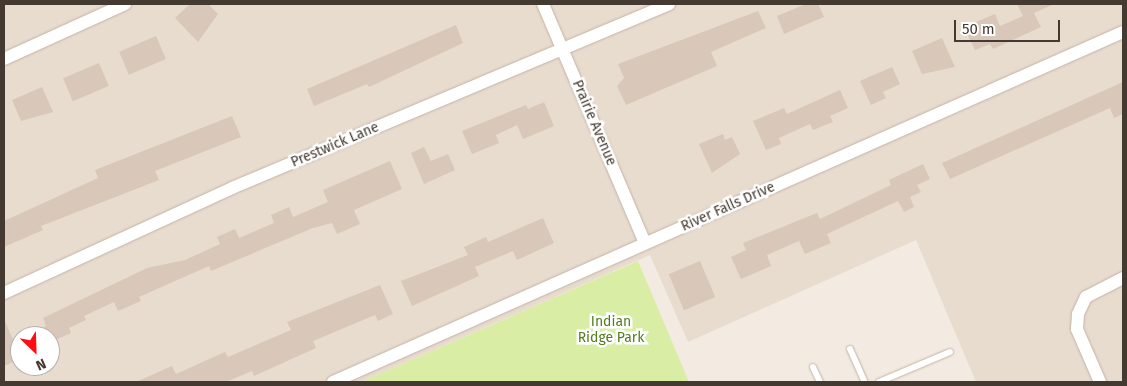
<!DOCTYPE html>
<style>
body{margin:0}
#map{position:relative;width:1127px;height:386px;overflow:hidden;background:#f3ebe1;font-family:"Fira Sans",sans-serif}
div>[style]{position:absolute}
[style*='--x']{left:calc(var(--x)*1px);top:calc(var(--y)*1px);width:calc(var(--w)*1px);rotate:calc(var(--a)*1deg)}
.residential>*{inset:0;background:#e8dccf}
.green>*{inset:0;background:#d9eda5}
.building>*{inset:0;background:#d9c7b9;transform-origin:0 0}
.roads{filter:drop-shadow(0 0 1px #c2b3a6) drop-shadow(0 0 1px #c2b3a6)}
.service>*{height:6px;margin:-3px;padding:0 3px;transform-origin:3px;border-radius:3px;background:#fff}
.minor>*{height:12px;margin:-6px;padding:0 6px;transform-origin:6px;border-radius:6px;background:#fff}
span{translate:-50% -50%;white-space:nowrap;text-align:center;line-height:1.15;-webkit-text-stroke:5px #fff;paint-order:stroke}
.street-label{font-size:14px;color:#453a32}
.park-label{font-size:14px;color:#537d1f}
.frame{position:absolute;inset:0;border:5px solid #453a32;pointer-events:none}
.north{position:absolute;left:10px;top:326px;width:50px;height:50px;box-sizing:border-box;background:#fff;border:1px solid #b5b0ad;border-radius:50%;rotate:156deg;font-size:14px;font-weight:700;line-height:20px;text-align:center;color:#453a32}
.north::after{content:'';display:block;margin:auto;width:18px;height:22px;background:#ff0d13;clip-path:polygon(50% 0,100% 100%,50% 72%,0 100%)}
.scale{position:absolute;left:954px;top:20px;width:106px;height:22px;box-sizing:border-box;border:2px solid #453a32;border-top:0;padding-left:6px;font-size:15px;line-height:18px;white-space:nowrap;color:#453a32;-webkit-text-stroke:4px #fff;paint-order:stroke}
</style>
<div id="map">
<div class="residential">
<div style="clip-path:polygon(evenodd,4px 4px,1123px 4px,1123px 382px,976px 382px,916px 240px,688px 342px,650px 255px,361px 382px,4px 382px,4px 4px,20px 336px,50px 336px,50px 366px,20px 366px,20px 336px)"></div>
</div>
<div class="green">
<div style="clip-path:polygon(638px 261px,689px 382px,361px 382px)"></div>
</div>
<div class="building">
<div style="clip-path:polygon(190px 4px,208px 4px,218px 14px,198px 42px,175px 18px)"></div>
<div style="clip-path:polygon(806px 4px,818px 4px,824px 17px,784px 34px,777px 16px)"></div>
<div style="clip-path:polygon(1017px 4px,1054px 4px,1034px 13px,1041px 27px,993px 49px,990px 44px,975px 50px,964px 27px,995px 14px,1000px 26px,1023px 16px)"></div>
<div style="clip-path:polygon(758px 11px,766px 28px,711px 52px,717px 66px,626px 105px,617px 86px,624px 78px,618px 64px)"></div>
<div style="clip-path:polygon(456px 25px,463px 43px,369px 87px,367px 84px,314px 106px,307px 89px)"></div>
<div style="left:156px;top:36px;width:25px;height:40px;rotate:67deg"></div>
<div style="clip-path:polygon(942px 38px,955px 67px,922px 74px,912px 51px)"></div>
<div style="left:99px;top:63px;width:25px;height:39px;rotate:67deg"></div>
<div style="clip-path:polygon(892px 67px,900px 84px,883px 92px,886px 98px,871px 105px,860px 81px)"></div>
<div style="clip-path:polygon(1123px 82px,1123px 114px,1114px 118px,1110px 108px,950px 179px,942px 163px)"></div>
<div style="clip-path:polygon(42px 87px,53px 112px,21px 121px,12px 100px)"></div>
<div style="clip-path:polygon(840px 90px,848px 108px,830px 116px,833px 122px,813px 130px,810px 124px,779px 138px,781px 144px,766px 150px,753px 121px,784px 108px,787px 114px)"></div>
<div style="clip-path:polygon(544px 102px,554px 126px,523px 139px,517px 125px,496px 135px,499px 143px,472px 154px,462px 131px,526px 105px,528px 109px)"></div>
<div style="clip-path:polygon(232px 116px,241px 137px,155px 171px,159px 180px,41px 226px,43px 230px,4px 247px,4px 221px,98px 178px,95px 170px)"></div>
<div style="clip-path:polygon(723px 134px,725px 140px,732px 137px,740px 154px,712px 173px,699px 144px)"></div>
<div style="clip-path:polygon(424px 147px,431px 161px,448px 154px,455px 170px,424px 184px,411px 153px)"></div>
<div style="clip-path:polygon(390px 161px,402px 189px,354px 210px,360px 224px,337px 234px,332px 223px,313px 228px,211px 271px,209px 266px,139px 297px,141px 301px,118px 311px,114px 302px,84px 316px,86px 320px,69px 328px,71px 333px,53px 341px,50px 336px,23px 336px,46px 326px,43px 318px,147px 268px,185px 260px,220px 244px,217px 237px,235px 229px,239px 238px,274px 223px,271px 215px,289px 207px,293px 217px,328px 202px,323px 190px)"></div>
<div style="clip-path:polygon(923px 164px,930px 179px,917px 185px,921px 192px,910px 197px,914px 207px,904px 212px,898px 201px,827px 234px,831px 243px,805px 254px,799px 241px,767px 255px,771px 266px,741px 279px,731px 257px,746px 250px,743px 243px,817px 213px,820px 219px,891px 185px,889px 180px)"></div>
<div style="clip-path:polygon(543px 218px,554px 243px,517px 260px,513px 251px,475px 267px,479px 276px,412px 306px,401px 281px,468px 255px,464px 247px,486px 237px,488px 242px)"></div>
<div style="left:700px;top:261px;width:39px;height:34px;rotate:67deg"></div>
<div style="clip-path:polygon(380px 285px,393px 314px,378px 321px,375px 315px,313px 341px,316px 348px,254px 376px,252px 371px,226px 382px,136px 382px,172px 366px,176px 374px,225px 352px,228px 357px,291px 330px,287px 322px)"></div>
<div style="clip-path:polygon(4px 319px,13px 340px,20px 337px,20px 359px,4px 366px)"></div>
</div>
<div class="roads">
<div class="service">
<div style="--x:850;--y:349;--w:36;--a:66"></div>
<div style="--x:813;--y:367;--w:17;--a:65"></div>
<div style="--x:879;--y:382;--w:77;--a:-22.9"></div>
</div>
<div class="minor">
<div style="--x:543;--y:4;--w:260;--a:66.9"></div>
<div style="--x:4;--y:59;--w:133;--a:-24.4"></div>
<div style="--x:4;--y:293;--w:251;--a:-24.7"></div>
<div style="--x:232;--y:188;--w:474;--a:-22.8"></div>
<div style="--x:333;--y:382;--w:864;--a:-23.9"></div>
<div style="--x:1100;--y:382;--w:58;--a:-113.5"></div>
<div style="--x:1077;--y:329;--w:15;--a:-86"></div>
<div style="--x:1078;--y:314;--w:19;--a:-65"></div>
<div style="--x:1086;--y:297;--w:42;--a:-27.2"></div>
</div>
</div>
<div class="street-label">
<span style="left:594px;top:123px;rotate:67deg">Prairie Avenue</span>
<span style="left:335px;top:145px;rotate:-23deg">Prestwick Lane</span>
<span style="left:728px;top:207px;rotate:-24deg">River Falls Drive</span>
</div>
<div class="park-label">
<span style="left:611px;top:330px">Indian<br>Ridge Park</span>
</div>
<div class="frame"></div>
<div class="north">N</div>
<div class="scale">50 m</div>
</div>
